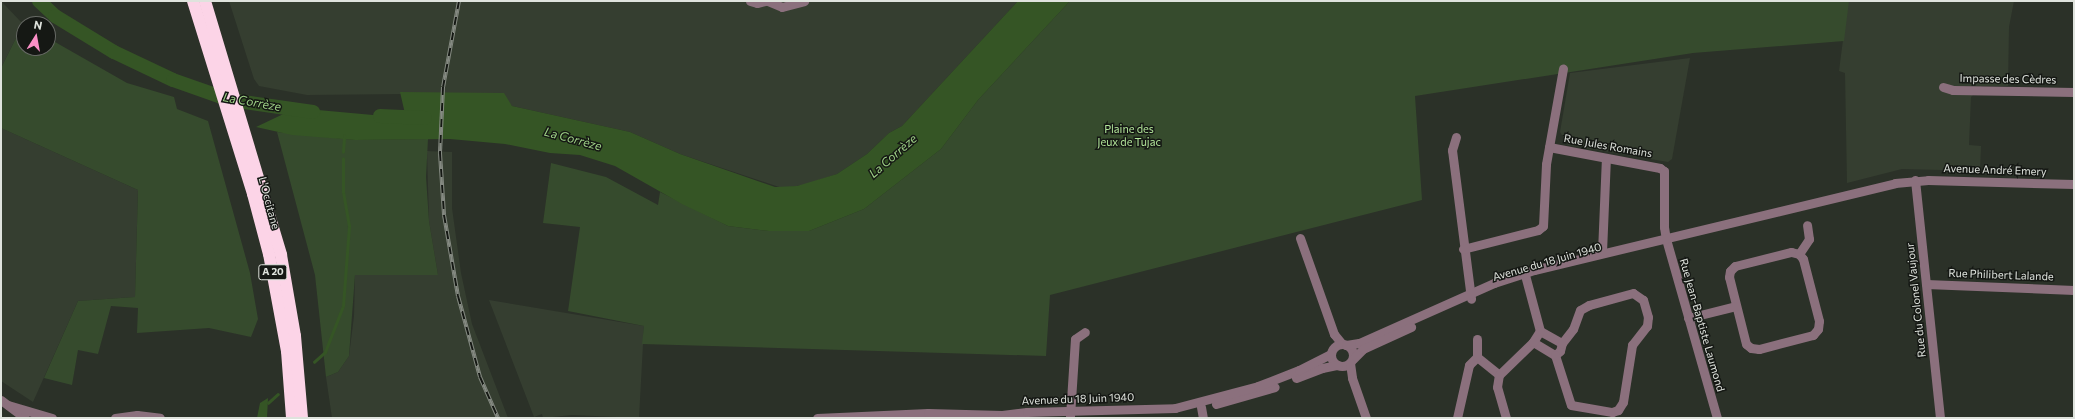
<!DOCTYPE html>
<meta charset="utf-8">
<style>
body{margin:0}
#map{position:relative;width:2075px;height:419px;overflow:hidden;background:#2b3128;font-family:Commissioner,sans-serif}
div>[style]{position:absolute}
[style*='--x']{left:calc(var(--x)*1px);top:calc(var(--y)*1px);width:calc(var(--w)*1px);rotate:calc(var(--a)*1deg)}
.built>*{inset:0;background:#353e30}
.green>*{inset:0;background:#364b2d}
.water>*{inset:0;background:#355525}
.stream>*{height:2.5px;margin:-1.25px;padding:0 1.25px;transform-origin:1.25px;border-radius:1.25px;background:#355525}
.river>*{height:14px;margin:-7px;padding:0 7px;transform-origin:7px;border-radius:7px;background:#355525}
.minor>*{height:9px;margin:-4.5px;padding:0 4.5px;transform-origin:4.5px;border-radius:4.5px;background:#8b707d}
.minor>.ring{margin:-4.5px;padding:0;box-sizing:content-box;background:none;border:9px solid #8b707d;border-radius:50%}
.highway>*{height:12px;margin:-6px;padding:0 6px;transform-origin:6px;border-radius:6px;background:#fcd4e7}
.rail>*{height:4px;margin-top:-2px;transform-origin:0;background:repeating-linear-gradient(90deg,#151814 0 8px,#858a82 0 16px);box-sizing:border-box;border-block:1px solid #858a82}
span{translate:-50% -50%;white-space:nowrap;text-align:center;line-height:1.15;-webkit-text-stroke:3px #151814;paint-order:stroke}
.shield-label span{padding:1px 3px;background:#151814;border:1px solid;border-radius:3px;-webkit-text-stroke-width:0}
.shield-label{font-size:10px;color:#dfe3dd;font-weight:700}
.street-label{font-size:11px;color:#dfe3dd}
.park-label{font-size:11px;color:#b2e69a}
.water-label{font-size:12px;color:#9fd287;font-style:italic}
.frame{position:absolute;inset:0;border:2px solid #dfe3dd;pointer-events:none}
.north{position:absolute;left:16px;top:16px;width:40px;height:40px;box-sizing:border-box;background:#151814;border:1px solid #666964;border-radius:50%;rotate:11deg;font-size:11px;font-weight:700;line-height:16px;text-align:center;color:#dfe3dd}
.north::after{content:'';display:block;margin:auto;width:14px;height:18px;background:#fa8fc6;clip-path:polygon(50% 0,100% 100%,50% 72%,0 100%)}
</style>
<div id="map">
<div class="built">
<div style="clip-path:polygon(1px 1px,23px 24px,1px 68px)"></div>
<div style="clip-path:polygon(229px 1px,1018px 1px,902px 126px,889px 133px,867px 154px,837px 174px,804px 185px,782px 188px,680px 154px,630px 132px,512px 106px,501px 93px,307px 95px,259px 86px,254px 79px)"></div>
<div style="clip-path:polygon(1848px 1px,2014px 1px,2009px 27px,2008px 86px,1982px 86px,1971px 97px,1969px 145px,1981px 146px,1980px 171px,1902px 169px,1847px 183px,1845px 73px,1839px 71px)"></div>
<div style="clip-path:polygon(1690px 58px,1672px 159px,1668px 162px,1568px 145px,1560px 132px,1570px 73px)"></div>
<div style="clip-path:polygon(1px 128px,138px 190px,135px 297px,78px 301px,33px 402px,1px 381px)"></div>
<div style="clip-path:polygon(427px 151px,452px 152px,452px 208px,461px 273px,472px 324px,508px 418px,332px 418px,326px 377px,338px 372px,349px 356px,354px 316px,355px 275px,438px 275px,429px 221px)"></div>
<div style="clip-path:polygon(489px 300px,644px 326px,639px 418px,572px 415px,543px 418px,542px 414px,534px 417px)"></div>
</div>
<div class="green">
<div style="clip-path:polygon(1070px 1px,1849px 1px,1844px 41px,1693px 53px,1415px 96px,1422px 200px,1050px 295px,1046px 356px,642px 344px,644px 326px,568px 311px,580px 227px,543px 223px,551px 163px,606px 177px,658px 205px,660px 192px,728px 226px,769px 231px,809px 231px,864px 209px,941px 149px,978px 100px)"></div>
<div style="clip-path:polygon(23px 24px,24px 48px,48px 48px,48px 38px,127px 83px,174px 97px,177px 109px,208px 121px,250px 273px,258px 319px,251px 337px,209px 328px,137px 333px,138px 308px,111px 306px,98px 354px,78px 350px,72px 385px,44px 378px,78px 301px,135px 297px,138px 190px,1px 128px,1px 68px)"></div>
<div style="clip-path:polygon(277px 132px,355px 140px,428px 139px,426px 177px,429px 221px,438px 275px,355px 275px,349px 356px,338px 372px,326px 377px,315px 275px)"></div>
</div>
<div class="water">
<div style="clip-path:polygon(1018px 1px,1070px 1px,978px 100px,941px 149px,864px 209px,809px 231px,769px 231px,728px 226px,682px 204px,615px 166px,580px 155px,550px 153px,505px 144px,450px 139px,355px 140px,292px 135px,256px 127px,296px 108px,406px 118px,400px 92px,504px 93px,512px 106px,630px 132px,680px 154px,775px 187px,797px 186px,837px 174px,867px 154px,889px 133px,902px 126px)"></div>
<div style="clip-path:polygon(268px 398px,267px 418px,257px 418px,260px 403px)"></div>
</div>
<div class="stream">
<div style="--x:343;--y:152;--w:16;--a:-86"></div>
<div style="--x:314;--y:362;--w:15;--a:-42"></div>
<div style="--x:325;--y:352;--w:49;--a:-68.6"></div>
<div style="--x:343;--y:306;--w:80;--a:-85.7"></div>
<div style="--x:349;--y:226;--w:35;--a:-100"></div>
<div style="--x:343;--y:192;--w:33;--a:-90"></div>
<div style="--x:268;--y:403;--w:13;--a:-42"></div>
</div>
<div class="river">
<div style="--x:39;--y:1;--w:22;--a:43"></div>
<div style="--x:55;--y:16;--w:69;--a:31.4"></div>
<div style="--x:114;--y:52;--w:65;--a:25.4"></div>
<div style="--x:173;--y:80;--w:60;--a:19.3"></div>
<div style="--x:230;--y:100;--w:84;--a:8.2"></div>
<div style="--x:380;--y:116;--w:45;--a:2.5"></div>
</div>
<div class="minor">
<div style="--x:750;--y:1;--w:7;--a:16"></div>
<div style="--x:757;--y:3;--w:9;--a:-13"></div>
<div style="--x:768;--y:1;--w:15;--a:23"></div>
<div style="--x:782;--y:7;--w:23;--a:-15"></div>
<div style="--x:1943;--y:87;--w:10;--a:17"></div>
<div style="--x:1953;--y:90;--w:121;--a:0.9"></div>
<div style="--x:1456;--y:137;--w:14;--a:107"></div>
<div style="--x:1452;--y:150;--w:150;--a:82.7"></div>
<div style="--x:1549;--y:147;--w:113;--a:10.7"></div>
<div style="--x:1660;--y:168;--w:5;--a:37"></div>
<div style="--x:1664;--y:171;--w:56;--a:90"></div>
<div style="--x:1664;--y:227;--w:12;--a:81"></div>
<div style="--x:1666;--y:239;--w:186;--a:74.1"></div>
<div style="--x:1915;--y:180;--w:239;--a:84"></div>
<div style="--x:1300;--y:238;--w:102;--a:70.5"></div>
<div style="--x:1334;--y:334;--w:13;--a:51"></div>
<div style="--x:1463;--y:249;--w:77;--a:-14.2"></div>
<div style="--x:1538;--y:230;--w:6;--a:-39"></div>
<div style="--x:1543;--y:226;--w:62;--a:-87.2"></div>
<div style="--x:1546;--y:164;--w:97;--a:-79.9"></div>
<div style="--x:1602;--y:252;--w:94;--a:-87.6"></div>
<div style="--x:1791;--y:252;--w:8;--a:14"></div>
<div style="--x:1799;--y:254;--w:6;--a:51"></div>
<div style="--x:1803;--y:259;--w:64;--a:75.5"></div>
<div style="--x:1819;--y:321;--w:8;--a:97"></div>
<div style="--x:1818;--y:329;--w:8;--a:130"></div>
<div style="--x:1813;--y:335;--w:56;--a:165.5"></div>
<div style="--x:1759;--y:349;--w:8;--a:-173"></div>
<div style="--x:1751;--y:348;--w:6;--a:-141"></div>
<div style="--x:1746;--y:344;--w:69;--a:-104.2"></div>
<div style="--x:1729;--y:277;--w:6;--a:-81"></div>
<div style="--x:1730;--y:271;--w:7;--a:-45"></div>
<div style="--x:1735;--y:266;--w:58;--a:-14"></div>
<div style="--x:1799;--y:254;--w:18;--a:-56"></div>
<div style="--x:1809;--y:239;--w:14;--a:-98"></div>
<div style="--x:1525;--y:275;--w:58;--a:75"></div>
<div style="--x:1926;--y:284;--w:148;--a:2.3"></div>
<div style="--x:1688;--y:318;--w:49;--a:-14"></div>
<div style="--x:1540;--y:331;--w:25;--a:29"></div>
<div style="--x:1562;--y:343;--w:8;--a:104"></div>
<div style="--x:1560;--y:351;--w:6;--a:141"></div>
<div style="--x:1533;--y:342;--w:26;--a:31"></div>
<div class="ring" style="left:1331px;top:344px;width:13px;height:13px"></div>
<div style="--x:1346;--y:345;--w:13;--a:-9"></div>
<div style="--x:1359;--y:343;--w:148;--a:-24"></div>
<div style="--x:1494;--y:283;--w:42;--a:-18"></div>
<div style="--x:1534;--y:270;--w:371;--a:-13.5"></div>
<div style="--x:1895;--y:183;--w:33;--a:-5"></div>
<div style="--x:1928;--y:180;--w:146;--a:1.6"></div>
<div style="--x:1555;--y:355;--w:52;--a:72.3"></div>
<div style="--x:1571;--y:405;--w:42;--a:9.7"></div>
<div style="--x:1612;--y:412;--w:6;--a:-18"></div>
<div style="--x:1618;--y:410;--w:9;--a:-58"></div>
<div style="--x:1623;--y:402;--w:58;--a:-81"></div>
<div style="--x:1632;--y:345;--w:24;--a:-52"></div>
<div style="--x:1647;--y:326;--w:9;--a:-84"></div>
<div style="--x:1648;--y:317;--w:18;--a:-106"></div>
<div style="--x:1643;--y:300;--w:12;--a:-145"></div>
<div style="--x:1633;--y:293;--w:46;--a:164.7"></div>
<div style="--x:1589;--y:305;--w:10;--a:151"></div>
<div style="--x:1580;--y:310;--w:20;--a:110"></div>
<div style="--x:1573;--y:329;--w:18;--a:128"></div>
<div style="--x:1477;--y:357;--w:28;--a:39"></div>
<div style="--x:1353;--y:359;--w:14;--a:-45"></div>
<div style="--x:1363;--y:349;--w:53;--a:-24.6"></div>
<div style="--x:1350;--y:363;--w:15;--a:82"></div>
<div style="--x:1352;--y:378;--w:42;--a:70.7"></div>
<div style="--x:1296;--y:378;--w:28;--a:-21"></div>
<div style="--x:1322;--y:368;--w:16;--a:-11"></div>
<div style="--x:1;--y:400;--w:30;--a:37"></div>
<div style="--x:1216;--y:404;--w:61;--a:-16.1"></div>
<div style="--x:8;--y:405;--w:46;--a:16.5"></div>
<div style="--x:1201;--y:407;--w:11;--a:80"></div>
<div style="--x:1070;--y:416;--w:77;--a:-86.3"></div>
<div style="--x:1075;--y:339;--w:12;--a:-35"></div>
<div style="--x:115;--y:418;--w:22;--a:-8"></div>
<div style="--x:137;--y:415;--w:23;--a:7"></div>
<div style="--x:817;--y:418;--w:111;--a:-2.6"></div>
<div style="--x:928;--y:413;--w:74;--a:1.5"></div>
<div style="--x:1002;--y:415;--w:25;--a:-7"></div>
<div style="--x:1027;--y:412;--w:148;--a:-1.5"></div>
<div style="--x:1175;--y:408;--w:86;--a:-14.8"></div>
<div style="--x:1258;--y:386;--w:44;--a:-21.3"></div>
<div style="--x:1299;--y:370;--w:36;--a:-27"></div>
<div style="--x:1457;--y:418;--w:54;--a:-77.2"></div>
<div style="--x:1469;--y:365;--w:11;--a:-45"></div>
<div style="--x:1477;--y:357;--w:18;--a:-90"></div>
<div style="--x:1506;--y:418;--w:32;--a:-106"></div>
<div style="--x:1497;--y:387;--w:12;--a:-81"></div>
<div style="--x:1499;--y:375;--w:47;--a:-44.1"></div>
<div style="--x:1533;--y:342;--w:13;--a:-58"></div>
</div>
<div class="highway">
<div style="--x:193;--y:1;--w:202;--a:72.7"></div>
<div style="--x:253;--y:194;--w:62;--a:75.1"></div>
<div style="--x:269;--y:254;--w:99;--a:79.5"></div>
<div style="--x:287;--y:351;--w:67;--a:85.7"></div>
<div style="--x:205;--y:1;--w:265;--a:73.3"></div>
<div style="--x:281;--y:255;--w:82;--a:80.2"></div>
<div style="--x:295;--y:336;--w:82;--a:85.1"></div>
</div>
<div class="rail">
<div style="--x:459;--y:1;--w:87;--a:100.5"></div>
<div style="--x:443;--y:87;--w:66;--a:92.6"></div>
<div style="--x:440;--y:153;--w:62;--a:86.3"></div>
<div style="--x:444;--y:215;--w:82;--a:80.2"></div>
<div style="--x:458;--y:296;--w:84;--a:74.8"></div>
<div style="--x:480;--y:377;--w:45;--a:66.3"></div>
</div>
<div class="shield-label">
<span style="left:273px;top:272px">A 20</span>
</div>
<div class="street-label">
<span style="left:2008px;top:79px;rotate:1deg">Impasse des Cèdres</span>
<span style="left:1608px;top:146px;rotate:10deg">Rue Jules Romains</span>
<span style="left:1995px;top:170px;rotate:2deg">Avenue André Emery</span>
<span style="left:269px;top:203px;rotate:75deg">L'Occitane</span>
<span style="left:1547px;top:262px;rotate:-16deg">Avenue du 18 Juin 1940</span>
<span style="left:2001px;top:275px;rotate:2deg">Rue Philibert Lalande</span>
<span style="left:1916px;top:300px;rotate:-96deg">Rue du Colonel Vaujour</span>
<span style="left:1702px;top:325px;rotate:74deg">Rue Jean-Baptiste Laumond</span>
<span style="left:1078px;top:399px;rotate:-2deg">Avenue du 18 Juin 1940</span>
</div>
<div class="park-label">
<span style="left:1129px;top:136px">Plaine des<br>Jeux de Tujac</span>
</div>
<div class="water-label">
<span style="left:252px;top:102px;rotate:10deg">La Corrèze</span>
<span style="left:573px;top:139px;rotate:15deg">La Corrèze</span>
<span style="left:893px;top:156px;rotate:-41deg">La Corrèze</span>
</div>
<div class="frame"></div>
<div class="north">N</div>
</div>
